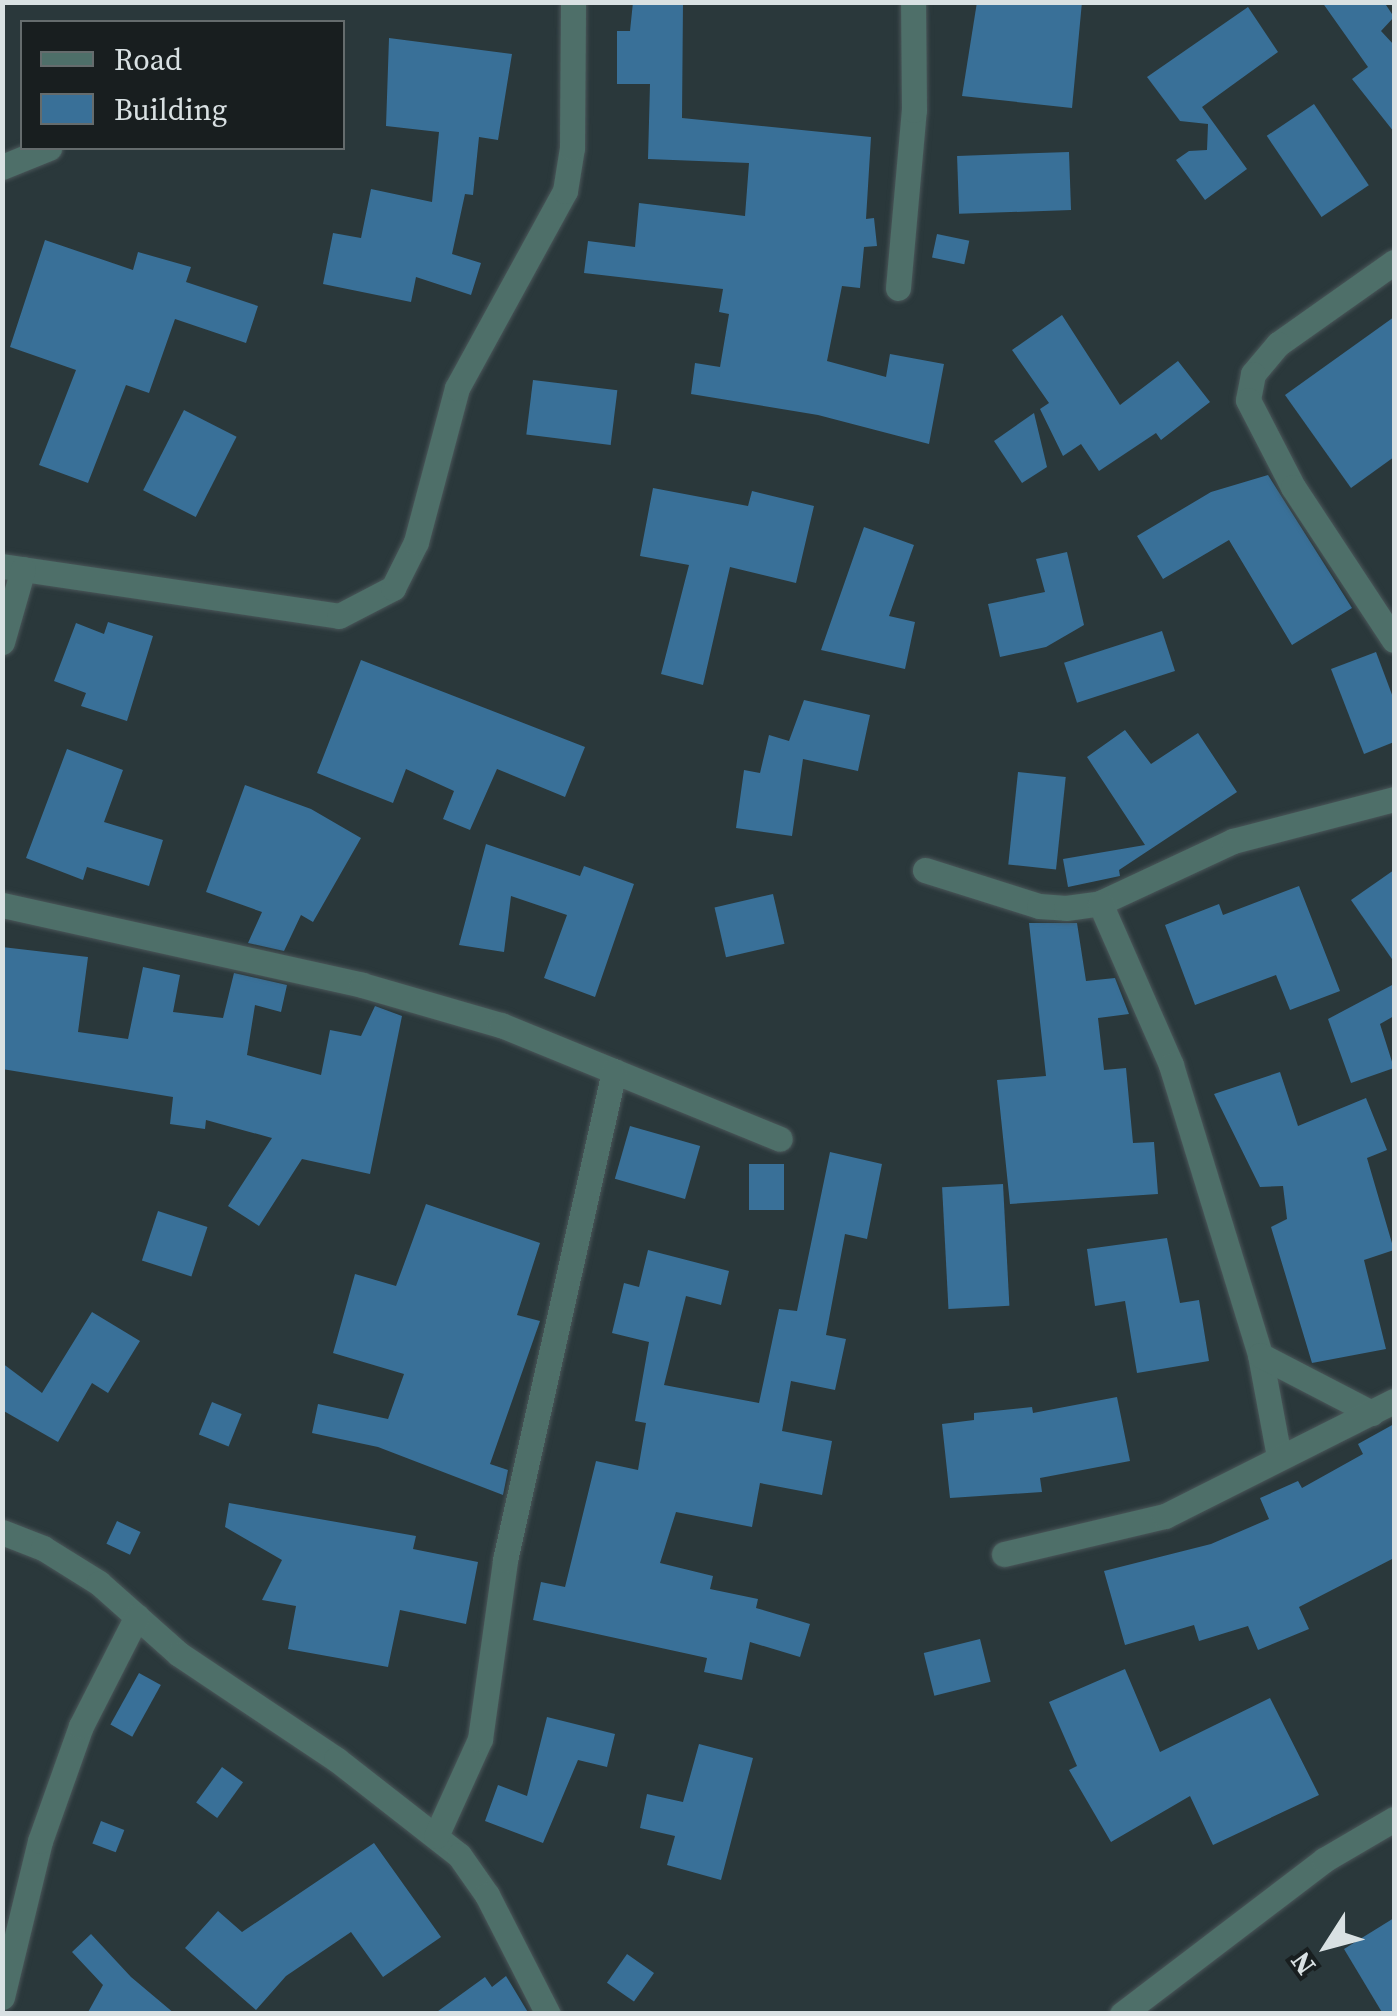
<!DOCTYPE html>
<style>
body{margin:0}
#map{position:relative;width:1397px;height:2016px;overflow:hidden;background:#2a383b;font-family:"Source Serif 4",serif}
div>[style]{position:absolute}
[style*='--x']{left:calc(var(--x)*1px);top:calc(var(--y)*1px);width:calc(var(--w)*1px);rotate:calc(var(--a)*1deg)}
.building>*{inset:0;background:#397098;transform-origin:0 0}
.roads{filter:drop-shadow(0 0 2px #4a5659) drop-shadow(0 0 2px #4a5659)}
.minor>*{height:25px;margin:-12.5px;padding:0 12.5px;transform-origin:12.5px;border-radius:12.5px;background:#4e6f69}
span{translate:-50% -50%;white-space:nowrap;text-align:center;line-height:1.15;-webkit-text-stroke:8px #181e1f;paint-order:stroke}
.frame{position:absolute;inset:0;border:5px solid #d9e1e3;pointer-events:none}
.legend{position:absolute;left:20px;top:20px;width:325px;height:130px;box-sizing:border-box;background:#181e1f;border:2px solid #656c6d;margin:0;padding:12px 18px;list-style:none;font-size:30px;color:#d9e1e3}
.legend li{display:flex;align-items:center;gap:20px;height:50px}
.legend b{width:50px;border:2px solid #656c6d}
.north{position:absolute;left:1277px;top:1896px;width:100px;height:100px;-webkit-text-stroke:8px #181e1f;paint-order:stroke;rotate:234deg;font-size:28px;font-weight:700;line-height:40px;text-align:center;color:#d9e1e3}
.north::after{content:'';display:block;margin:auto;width:35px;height:45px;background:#d9e1e3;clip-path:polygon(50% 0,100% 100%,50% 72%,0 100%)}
</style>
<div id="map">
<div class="building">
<div style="clip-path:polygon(633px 2px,683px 2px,682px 118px,871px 137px,866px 219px,874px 218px,877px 246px,864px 247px,860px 288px,842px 286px,827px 361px,886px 377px,890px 354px,944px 364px,929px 444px,818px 415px,691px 394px,695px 363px,720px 367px,729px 314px,719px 312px,723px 289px,584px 273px,588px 241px,635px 247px,639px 203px,745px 216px,749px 163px,648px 159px,650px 84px,617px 84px,617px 31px,630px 31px)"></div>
<div style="clip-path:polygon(977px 2px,1082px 2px,1072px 108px,962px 96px)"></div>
<div style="clip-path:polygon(1322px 2px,1384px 2px,1394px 17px,1381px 31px,1394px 45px,1394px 132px,1352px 79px,1368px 67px)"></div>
<div style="clip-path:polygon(1248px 7px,1278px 52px,1202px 107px,1247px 169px,1205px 200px,1176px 160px,1189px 151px,1207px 150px,1208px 124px,1180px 121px,1147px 77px)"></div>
<div style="clip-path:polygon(389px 38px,512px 54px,498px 140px,479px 137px,473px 195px,465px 194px,452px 254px,481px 263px,471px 295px,416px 277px,411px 302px,323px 284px,333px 233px,361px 238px,371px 189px,432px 202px,439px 132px,386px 126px)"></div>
<div style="left:1314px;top:104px;width:98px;height:57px;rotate:56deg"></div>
<div style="left:1069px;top:152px;width:58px;height:112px;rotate:88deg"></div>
<div style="left:937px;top:234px;width:33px;height:24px;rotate:12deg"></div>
<div style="clip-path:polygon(45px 240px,133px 270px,138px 252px,191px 267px,186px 282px,258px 306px,246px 343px,175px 319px,149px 393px,126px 385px,88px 483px,39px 465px,76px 370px,10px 347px)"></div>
<div style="clip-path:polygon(1062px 315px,1120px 405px,1178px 361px,1210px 402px,1161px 440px,1156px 433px,1099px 471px,1081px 444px,1063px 456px,1040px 409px,1049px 403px,1012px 350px)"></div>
<div style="clip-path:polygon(1394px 317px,1394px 457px,1351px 488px,1285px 395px)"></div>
<div style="left:533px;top:380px;width:85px;height:55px;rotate:7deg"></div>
<div style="left:184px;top:410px;width:59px;height:90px;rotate:27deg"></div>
<div style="clip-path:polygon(1034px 413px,1047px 467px,1022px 483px,994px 441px)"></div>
<div style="clip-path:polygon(1268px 475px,1352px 608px,1292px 645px,1229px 540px,1163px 579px,1137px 536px,1211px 492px)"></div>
<div style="clip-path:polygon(653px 488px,748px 506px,752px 491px,814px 506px,796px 583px,730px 567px,703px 685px,661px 674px,689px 565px,640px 556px)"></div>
<div style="clip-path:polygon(864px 527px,914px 545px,889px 616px,915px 622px,905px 669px,821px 650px)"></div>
<div style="clip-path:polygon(1067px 552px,1084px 625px,1046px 647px,1000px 657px,988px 604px,1045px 592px,1036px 559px)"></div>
<div style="clip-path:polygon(108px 622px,153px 636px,127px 721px,81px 706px,86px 693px,54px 681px,76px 623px,104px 634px)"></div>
<div style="left:1162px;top:631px;width:42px;height:103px;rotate:72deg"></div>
<div style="clip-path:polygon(1376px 652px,1394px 700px,1394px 742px,1364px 754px,1331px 669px)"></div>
<div style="clip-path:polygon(361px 660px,585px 747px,565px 797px,497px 769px,470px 830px,443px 819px,454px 791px,406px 769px,393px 803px,317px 773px)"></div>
<div style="clip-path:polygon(804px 700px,870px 715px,858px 771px,803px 759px,792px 836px,736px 828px,744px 770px,760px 773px,769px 735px,789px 741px)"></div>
<div style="clip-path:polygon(1125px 730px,1151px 764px,1198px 733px,1237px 792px,1119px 870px,1120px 876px,1068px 887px,1063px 859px,1145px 845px,1087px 757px)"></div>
<div style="clip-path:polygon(67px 749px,123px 770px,104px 822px,163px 840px,149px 886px,87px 867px,83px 880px,26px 858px)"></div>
<div style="left:1018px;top:772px;width:48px;height:93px;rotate:6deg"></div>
<div style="clip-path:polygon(245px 785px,311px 809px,361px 838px,313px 922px,301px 915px,284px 951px,248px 943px,262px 912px,206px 892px)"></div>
<div style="clip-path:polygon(486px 844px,580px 876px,584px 866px,634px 884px,595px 997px,544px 978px,567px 915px,511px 896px,504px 952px,459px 945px)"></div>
<div style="clip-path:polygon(1394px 870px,1394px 962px,1351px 900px)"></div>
<div style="clip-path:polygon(1299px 886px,1340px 991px,1290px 1010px,1276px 975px,1195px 1005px,1165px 925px,1219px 904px,1223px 915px)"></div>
<div style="left:773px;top:894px;width:51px;height:60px;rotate:77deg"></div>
<div style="clip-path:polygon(1029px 923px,1077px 923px,1086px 981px,1115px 978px,1129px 1014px,1098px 1018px,1104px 1070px,1126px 1068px,1133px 1143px,1154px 1142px,1158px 1194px,1010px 1204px,997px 1080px,1046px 1076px)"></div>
<div style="clip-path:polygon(2px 947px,88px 957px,78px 1032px,128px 1039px,143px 967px,180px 975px,173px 1012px,223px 1018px,234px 973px,287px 985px,281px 1012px,255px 1005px,247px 1055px,321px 1075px,330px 1030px,361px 1036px,375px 1006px,402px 1016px,370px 1174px,302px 1159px,259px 1226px,228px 1206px,272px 1138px,206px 1120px,205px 1129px,170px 1124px,173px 1097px,2px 1069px)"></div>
<div style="clip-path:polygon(1394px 984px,1394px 1016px,1380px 1024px,1394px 1068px,1351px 1083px,1328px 1019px)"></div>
<div style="clip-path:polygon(1280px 1072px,1298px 1126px,1366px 1098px,1387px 1150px,1367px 1158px,1394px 1250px,1364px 1260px,1386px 1349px,1312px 1363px,1271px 1227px,1287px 1219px,1283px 1186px,1260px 1187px,1214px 1094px)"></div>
<div style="left:630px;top:1126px;width:73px;height:55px;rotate:16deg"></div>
<div style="clip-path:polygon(830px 1152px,882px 1164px,867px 1239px,845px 1234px,826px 1335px,846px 1339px,835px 1390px,791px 1381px,782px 1431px,832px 1441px,822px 1495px,760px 1483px,752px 1527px,676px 1512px,660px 1563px,713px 1576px,710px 1589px,758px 1599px,756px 1608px,810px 1624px,800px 1657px,750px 1642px,742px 1680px,704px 1672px,707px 1658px,533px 1620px,541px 1582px,565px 1587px,596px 1461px,638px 1470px,646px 1423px,635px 1421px,649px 1342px,612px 1333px,624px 1283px,639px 1287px,648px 1250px,729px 1271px,721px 1305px,686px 1296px,664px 1385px,759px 1403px,779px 1309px,797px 1311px)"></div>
<div style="left:749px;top:1164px;width:35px;height:46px"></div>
<div style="left:1003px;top:1184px;width:122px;height:61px;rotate:87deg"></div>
<div style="clip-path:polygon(426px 1204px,540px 1243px,517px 1315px,540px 1321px,490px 1464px,508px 1470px,503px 1495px,378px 1447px,312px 1433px,318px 1404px,388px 1419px,404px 1374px,333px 1353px,355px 1274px,396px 1286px)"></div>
<div style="left:158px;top:1211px;width:52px;height:52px;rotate:18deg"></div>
<div style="clip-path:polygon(1167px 1238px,1180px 1303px,1199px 1300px,1209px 1361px,1137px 1373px,1125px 1301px,1095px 1306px,1087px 1249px)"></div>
<div style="clip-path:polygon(92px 1312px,140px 1341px,108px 1393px,92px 1383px,58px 1442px,2px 1410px,2px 1363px,42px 1393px)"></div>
<div style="clip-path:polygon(1117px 1397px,1130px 1461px,1040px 1478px,1042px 1492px,950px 1498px,942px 1424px,974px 1420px,974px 1413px,1032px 1407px,1033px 1413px)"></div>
<div style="left:212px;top:1402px;width:32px;height:35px;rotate:22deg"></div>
<div style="clip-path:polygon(1394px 1424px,1394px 1558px,1299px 1607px,1309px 1629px,1258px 1650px,1248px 1626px,1199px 1641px,1194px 1625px,1125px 1645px,1104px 1571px,1211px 1544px,1269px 1519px,1260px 1498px,1298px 1481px,1302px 1488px,1363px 1454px,1358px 1444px)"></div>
<div style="clip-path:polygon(229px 1503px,416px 1536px,413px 1549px,478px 1562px,466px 1624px,400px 1610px,388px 1667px,288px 1649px,296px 1606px,262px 1600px,282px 1560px,225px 1527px)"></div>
<div style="left:117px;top:1521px;width:26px;height:25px;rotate:25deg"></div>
<div style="left:980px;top:1639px;width:44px;height:58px;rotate:76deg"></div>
<div style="clip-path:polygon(1125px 1669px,1160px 1752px,1270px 1698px,1319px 1795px,1213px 1845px,1190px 1796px,1111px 1842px,1069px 1770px,1077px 1766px,1049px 1702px)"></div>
<div style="left:139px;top:1673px;width:25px;height:59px;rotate:29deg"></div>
<div style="clip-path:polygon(547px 1717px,615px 1734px,607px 1767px,578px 1760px,543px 1843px,485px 1821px,498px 1785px,527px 1796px)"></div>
<div style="clip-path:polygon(699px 1744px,753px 1758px,721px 1880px,667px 1865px,675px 1836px,640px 1828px,647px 1794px,683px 1802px)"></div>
<div style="left:222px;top:1767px;width:26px;height:44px;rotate:36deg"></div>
<div style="left:101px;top:1821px;width:25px;height:24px;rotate:21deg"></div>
<div style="clip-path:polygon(374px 1843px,441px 1937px,383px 1977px,351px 1932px,286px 1976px,256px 2010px,185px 1948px,218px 1911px,242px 1932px)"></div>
<div style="clip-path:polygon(1394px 1918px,1394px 2014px,1383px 2014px,1344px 1949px)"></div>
<div style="clip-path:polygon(91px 1934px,131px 1977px,175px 2014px,87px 2014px,103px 1985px,72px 1952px)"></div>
<div style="left:627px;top:1954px;width:33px;height:35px;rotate:35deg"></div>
<div style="clip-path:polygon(506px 1976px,529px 2014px,434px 2014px,485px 1977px,492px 1987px)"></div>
</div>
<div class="roads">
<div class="minor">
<div style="--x:2;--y:167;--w:51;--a:-22"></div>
<div style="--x:1394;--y:262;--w:142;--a:144.7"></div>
<div style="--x:1278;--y:344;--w:39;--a:130"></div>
<div style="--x:1253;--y:374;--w:26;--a:101"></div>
<div style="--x:1248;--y:400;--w:98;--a:62.7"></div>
<div style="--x:1293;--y:487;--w:183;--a:56.6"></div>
<div style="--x:898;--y:288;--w:179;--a:-84.9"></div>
<div style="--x:914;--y:110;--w:108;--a:-90.5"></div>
<div style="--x:2;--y:566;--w:341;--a:8.4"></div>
<div style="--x:339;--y:616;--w:61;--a:-27.4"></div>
<div style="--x:393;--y:588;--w:51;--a:-63.4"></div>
<div style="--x:416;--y:542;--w:159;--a:-75.1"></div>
<div style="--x:457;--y:388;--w:225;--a:-61.3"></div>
<div style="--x:565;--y:191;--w:44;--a:-80.8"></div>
<div style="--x:572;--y:148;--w:146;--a:-89.6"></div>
<div style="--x:2;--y:642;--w:76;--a:-74"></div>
<div style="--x:925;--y:870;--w:120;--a:17.5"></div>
<div style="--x:1039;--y:906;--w:27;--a:4"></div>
<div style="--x:1066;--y:908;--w:34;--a:-8"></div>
<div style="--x:1100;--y:903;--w:147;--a:-25"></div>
<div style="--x:1233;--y:841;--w:166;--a:-14.6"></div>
<div style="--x:1100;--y:903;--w:177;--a:66.3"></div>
<div style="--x:1171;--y:1065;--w:303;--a:72.9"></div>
<div style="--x:1260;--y:1355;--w:104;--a:79.4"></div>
<div style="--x:2;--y:905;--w:369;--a:12.5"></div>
<div style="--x:362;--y:985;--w:145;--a:16.1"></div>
<div style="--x:501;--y:1025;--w:301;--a:22.2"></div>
<div style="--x:1260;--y:1355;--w:126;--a:27.4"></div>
<div style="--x:2;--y:1532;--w:44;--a:21.3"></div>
<div style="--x:43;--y:1548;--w:66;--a:32"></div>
<div style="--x:99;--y:1583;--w:107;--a:41.6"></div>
<div style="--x:179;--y:1654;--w:189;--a:33.8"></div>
<div style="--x:336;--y:1759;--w:156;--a:38"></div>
<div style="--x:459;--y:1855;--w:49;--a:55"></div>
<div style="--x:487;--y:1895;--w:134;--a:62.9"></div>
<div style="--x:1004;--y:1554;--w:165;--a:-13.3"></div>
<div style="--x:1165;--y:1516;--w:256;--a:-26.7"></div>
<div style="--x:436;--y:1836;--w:107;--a:-65.6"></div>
<div style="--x:480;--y:1739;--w:181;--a:-82"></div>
<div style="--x:505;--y:1560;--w:501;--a:-77.43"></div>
<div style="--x:2;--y:1997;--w:161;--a:-76.3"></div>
<div style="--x:40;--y:1841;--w:122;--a:-70.4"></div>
<div style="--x:81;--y:1726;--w:123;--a:-63"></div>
<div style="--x:1122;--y:2014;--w:254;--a:-37.3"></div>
<div style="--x:1324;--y:1860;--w:81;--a:-30.4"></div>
</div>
</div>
<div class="frame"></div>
<ul class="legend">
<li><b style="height:12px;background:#4e6f69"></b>Road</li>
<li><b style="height:28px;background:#397098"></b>Building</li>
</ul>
<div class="north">N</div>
</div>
